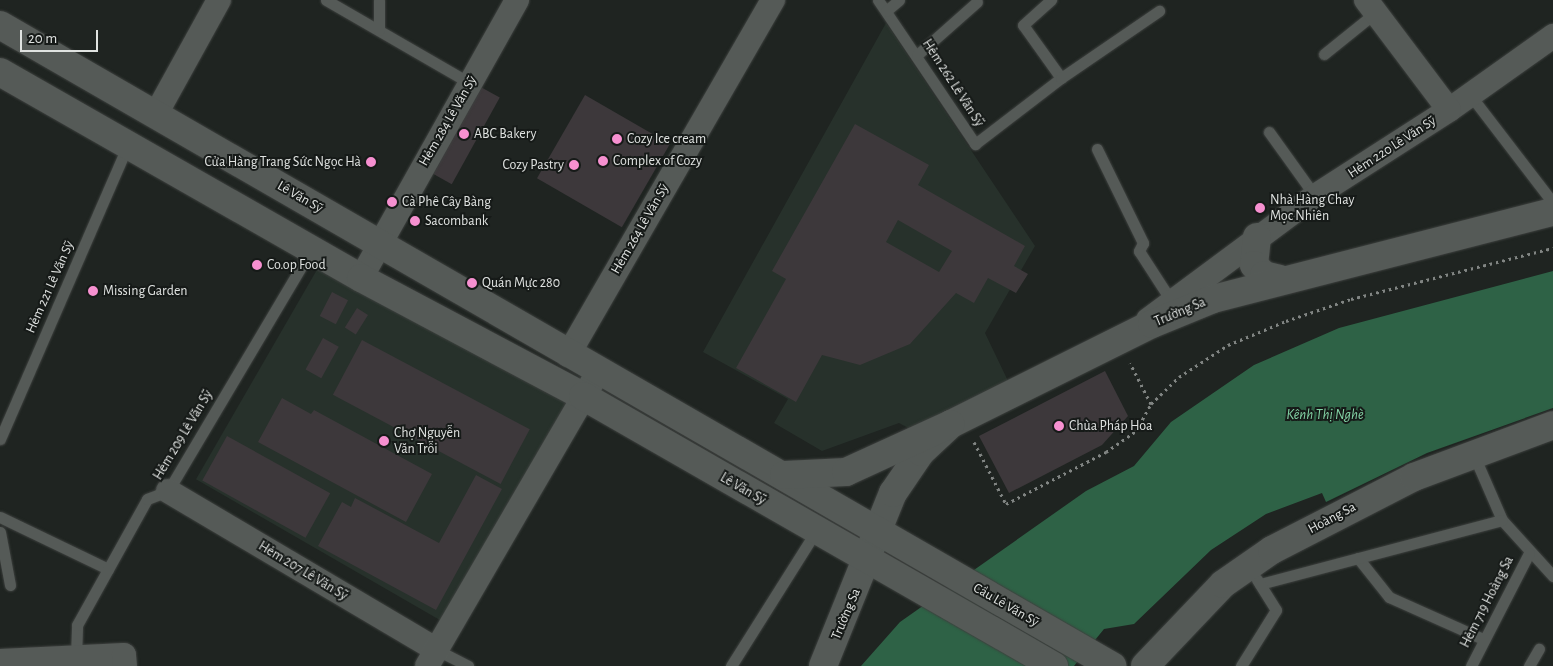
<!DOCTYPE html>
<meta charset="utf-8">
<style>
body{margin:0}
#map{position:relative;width:1553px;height:666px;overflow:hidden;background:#1f2421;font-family:"Alegreya Sans",sans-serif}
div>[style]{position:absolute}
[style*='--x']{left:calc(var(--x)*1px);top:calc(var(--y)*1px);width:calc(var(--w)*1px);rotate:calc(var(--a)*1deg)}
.built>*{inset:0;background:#27312b;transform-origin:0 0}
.water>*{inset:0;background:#2e6246}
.building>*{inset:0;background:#3d383b;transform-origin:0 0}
.path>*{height:3px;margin-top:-1.5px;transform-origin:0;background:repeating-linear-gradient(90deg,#818583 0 2.5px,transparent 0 6.5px)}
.roads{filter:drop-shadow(0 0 1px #3d403e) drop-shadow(0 0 1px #3d403e)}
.service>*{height:11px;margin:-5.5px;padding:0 5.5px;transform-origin:5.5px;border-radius:5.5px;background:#555a57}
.minor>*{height:24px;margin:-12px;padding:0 12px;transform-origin:12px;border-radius:12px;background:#555a57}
.tertiary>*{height:28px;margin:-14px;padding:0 14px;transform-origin:14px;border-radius:14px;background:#555a57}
.secondary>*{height:28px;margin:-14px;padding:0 14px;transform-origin:14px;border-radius:14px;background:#555a57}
.dots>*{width:14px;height:14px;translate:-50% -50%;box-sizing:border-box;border:2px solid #161a18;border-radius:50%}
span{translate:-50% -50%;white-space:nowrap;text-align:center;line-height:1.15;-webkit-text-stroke:4px #161a18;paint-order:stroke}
.street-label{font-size:14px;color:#e0e3e1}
.poi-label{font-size:14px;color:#e0e3e1}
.left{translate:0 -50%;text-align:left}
.right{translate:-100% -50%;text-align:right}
.water-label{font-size:15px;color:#84d4a6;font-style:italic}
.scale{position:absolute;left:20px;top:30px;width:78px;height:22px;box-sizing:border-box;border:2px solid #e0e3e1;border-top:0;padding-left:6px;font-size:15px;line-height:18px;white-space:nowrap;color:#e0e3e1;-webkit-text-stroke:4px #161a18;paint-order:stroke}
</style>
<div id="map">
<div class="built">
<div style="clip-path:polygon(886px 23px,1035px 246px,985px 333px,1009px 383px,912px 430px,899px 423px,822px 451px,774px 423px,788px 399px,703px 352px)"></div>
<div style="left:322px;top:261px;width:287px;height:252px;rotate:30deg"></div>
</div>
<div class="water">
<div style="clip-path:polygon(1553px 271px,1553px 408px,1427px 453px,1326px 502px,1322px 493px,1266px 514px,1211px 550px,1134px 624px,1104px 629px,1074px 666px,861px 666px,900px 622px,1086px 491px,1134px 466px,1171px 422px,1254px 365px,1339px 328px)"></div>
</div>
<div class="building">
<div style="left:477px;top:85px;width:26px;height:99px;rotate:29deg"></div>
<div style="left:585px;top:95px;width:98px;height:96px;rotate:30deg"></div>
<div style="clip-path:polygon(evenodd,855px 124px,929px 165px,918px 185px,1025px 246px,1014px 266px,1028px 274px,1016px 293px,988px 278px,974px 303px,956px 293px,910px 344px,860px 365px,822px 355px,796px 402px,736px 368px,786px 279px,772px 271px,855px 124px,898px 220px,952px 251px,939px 272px,886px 242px,898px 220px)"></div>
<div style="left:332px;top:292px;width:18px;height:27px;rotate:27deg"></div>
<div style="left:357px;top:308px;width:13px;height:23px;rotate:32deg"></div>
<div style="left:323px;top:338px;width:18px;height:36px;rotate:29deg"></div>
<div style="left:362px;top:340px;width:190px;height:62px;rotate:28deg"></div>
<div style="clip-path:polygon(1105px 371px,1128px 416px,1102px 445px,1009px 493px,979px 436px)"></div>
<div style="clip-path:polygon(282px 398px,311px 414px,314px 410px,432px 474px,406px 522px,258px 442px)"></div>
<div style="left:227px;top:436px;width:118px;height:51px;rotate:29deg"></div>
<div style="clip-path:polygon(476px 475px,502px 489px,436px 610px,318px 546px,342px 502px,351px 507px,355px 498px,439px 543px)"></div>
</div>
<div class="path">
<div style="--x:1151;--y:404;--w:39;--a:-44"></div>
<div style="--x:1179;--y:377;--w:59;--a:-33.1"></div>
<div style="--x:1228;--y:345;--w:63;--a:-22.5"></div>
<div style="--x:1286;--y:321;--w:69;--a:-18.7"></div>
<div style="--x:1351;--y:299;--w:208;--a:-14.2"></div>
<div style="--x:974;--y:442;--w:70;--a:62.7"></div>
<div style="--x:1006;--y:504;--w:113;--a:-27.5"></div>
<div style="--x:1106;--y:452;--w:37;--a:-35"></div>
<div style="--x:1136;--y:431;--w:31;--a:-61"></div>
<div style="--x:1151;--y:404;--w:46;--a:-117.1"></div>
</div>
<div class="roads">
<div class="service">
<div style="--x:326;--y:0;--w:166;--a:30"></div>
<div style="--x:878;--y:0;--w:174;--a:56"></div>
<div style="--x:975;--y:144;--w:108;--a:-37.5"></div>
<div style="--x:1061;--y:78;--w:65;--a:-125.6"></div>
<div style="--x:1023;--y:25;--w:38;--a:-42"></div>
<div style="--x:886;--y:11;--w:17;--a:-40"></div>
<div style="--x:379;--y:30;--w:30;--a:-90"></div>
<div style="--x:1324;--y:54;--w:65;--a:-38.8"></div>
<div style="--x:917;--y:55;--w:80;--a:-41.5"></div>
<div style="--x:1061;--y:78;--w:119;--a:-34.4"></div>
<div style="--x:1471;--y:96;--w:135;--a:52.5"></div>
<div style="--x:1269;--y:132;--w:79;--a:54.3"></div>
<div style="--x:1097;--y:149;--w:105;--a:63.9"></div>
<div style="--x:1143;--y:243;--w:9;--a:117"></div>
<div style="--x:1139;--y:251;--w:61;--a:57.1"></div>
<div style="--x:0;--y:439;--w:318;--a:-66.5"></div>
<div style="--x:1479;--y:467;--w:58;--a:66.5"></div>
<div style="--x:1502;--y:520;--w:76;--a:47.7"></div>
<div style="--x:0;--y:517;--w:120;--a:25.7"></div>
<div style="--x:0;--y:532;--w:54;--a:79.3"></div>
<div style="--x:1358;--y:558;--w:50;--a:51.5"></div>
<div style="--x:1389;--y:597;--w:103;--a:24.1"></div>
<div style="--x:1260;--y:584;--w:250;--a:-14.8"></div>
<div style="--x:437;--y:650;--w:35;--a:27"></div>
<div style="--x:76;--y:657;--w:32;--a:-88"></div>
<div style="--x:77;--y:625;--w:144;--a:-60.9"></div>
<div style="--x:147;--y:499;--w:22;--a:-21"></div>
<div style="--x:168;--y:491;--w:280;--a:-59.3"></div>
<div style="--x:731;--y:666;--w:160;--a:-57.8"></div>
<div style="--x:1241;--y:666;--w:66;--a:-58"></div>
<div style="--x:1276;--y:610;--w:36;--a:-122"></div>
<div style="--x:1471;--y:666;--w:127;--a:-62.8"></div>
<div style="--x:1529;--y:666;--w:20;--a:-60"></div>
</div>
<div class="minor">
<div style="--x:1449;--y:110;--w:128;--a:-35.4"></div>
<div style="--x:156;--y:114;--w:130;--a:-61.1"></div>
<div style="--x:361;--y:278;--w:319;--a:-60.7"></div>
<div style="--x:1148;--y:320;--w:208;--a:-36.6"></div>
<div style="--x:1315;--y:196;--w:159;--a:-32.7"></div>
<div style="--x:1449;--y:110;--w:138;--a:-127"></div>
<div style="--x:568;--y:355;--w:410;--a:-60"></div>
<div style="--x:168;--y:491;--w:312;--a:30.6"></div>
<div style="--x:0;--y:661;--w:124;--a:-2.8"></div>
<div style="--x:124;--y:655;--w:11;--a:85"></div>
<div style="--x:427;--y:666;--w:340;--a:-59.8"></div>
</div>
<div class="tertiary">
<div style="--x:1257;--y:237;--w:28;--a:96"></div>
<div style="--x:1254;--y:265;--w:14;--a:45"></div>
<div style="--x:1264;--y:275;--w:16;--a:14"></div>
<div style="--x:823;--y:666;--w:187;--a:-68"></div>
<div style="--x:893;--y:493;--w:50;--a:-55.7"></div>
<div style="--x:921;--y:452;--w:41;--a:-43"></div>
<div style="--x:951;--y:424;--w:225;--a:-26.5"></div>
<div style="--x:1152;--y:324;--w:66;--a:-22.3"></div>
<div style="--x:1213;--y:299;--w:351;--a:-14.4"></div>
<div style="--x:1145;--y:666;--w:113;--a:-46.4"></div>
<div style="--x:1223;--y:584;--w:60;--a:-34.8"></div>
<div style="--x:1272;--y:550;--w:160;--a:-27.2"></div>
<div style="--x:1414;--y:477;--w:148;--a:-20.5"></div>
</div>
<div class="secondary">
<div style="--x:0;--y:25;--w:1284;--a:29.96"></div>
<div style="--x:0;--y:72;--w:416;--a:29.7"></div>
<div style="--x:361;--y:278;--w:251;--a:28"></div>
<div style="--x:583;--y:396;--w:543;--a:29.82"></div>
<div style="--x:784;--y:475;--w:62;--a:-2.8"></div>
<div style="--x:846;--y:472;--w:115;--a:-24.6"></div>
</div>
</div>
<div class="dots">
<div style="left:464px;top:134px;background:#f690d0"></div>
<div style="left:617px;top:139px;background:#f690d0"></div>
<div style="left:603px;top:161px;background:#f690d0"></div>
<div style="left:371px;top:162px;background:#f690d0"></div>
<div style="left:574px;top:165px;background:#f690d0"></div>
<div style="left:392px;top:202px;background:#f690d0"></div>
<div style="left:1260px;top:208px;background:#f690d0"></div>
<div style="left:415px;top:221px;background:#f690d0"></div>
<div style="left:257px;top:265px;background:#f690d0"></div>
<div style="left:472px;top:283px;background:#f690d0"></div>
<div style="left:93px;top:291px;background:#f690d0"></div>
<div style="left:1059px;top:426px;background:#f690d0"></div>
<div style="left:384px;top:441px;background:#f690d0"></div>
</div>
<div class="street-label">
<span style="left:953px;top:83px;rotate:57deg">Hẻm 262 Lê Văn Sỹ</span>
<span style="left:448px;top:121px;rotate:-60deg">Hẻm 284 Lê Văn Sỹ</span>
<span style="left:1392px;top:147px;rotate:-33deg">Hẻm 220 Lê Văn Sỹ</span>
<span style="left:300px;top:197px;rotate:30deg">Lê Văn Sỹ</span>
<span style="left:640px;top:229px;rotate:-60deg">Hẻm 264 Lê Văn Sỹ</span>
<span style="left:50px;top:287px;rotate:-66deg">Hẻm 221 Lê Văn Sỹ</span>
<span style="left:1180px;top:312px;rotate:-23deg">Trường Sa</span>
<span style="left:183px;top:435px;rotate:-59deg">Hẻm 209 Lê Văn Sỹ</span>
<span style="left:743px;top:489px;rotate:30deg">Lê Văn Sỹ</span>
<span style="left:1332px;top:518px;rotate:-28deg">Hoàng Sa</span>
<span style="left:303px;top:571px;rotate:31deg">Hẻm 207 Lê Văn Sỹ</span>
<span style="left:1487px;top:602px;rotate:-63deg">Hẻm 719 Hoàng Sa</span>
<span style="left:1006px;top:605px;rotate:30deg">Cầu Lê Văn Sỹ</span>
<span style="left:846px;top:614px;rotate:-67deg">Trường Sa</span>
</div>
<div class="poi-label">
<span class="left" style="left:474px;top:134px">ABC Bakery</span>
<span class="left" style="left:627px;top:139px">Cozy Ice cream</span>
<span class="left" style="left:613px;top:161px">Complex of Cozy</span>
<span class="right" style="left:361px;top:162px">Cửa Hàng Trang Sức Ngọc Hà</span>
<span class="right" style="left:564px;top:165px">Cozy Pastry</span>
<span class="left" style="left:1270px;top:208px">Nhà Hàng Chay<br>Mọc Nhiên</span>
<span class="left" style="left:402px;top:202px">Cà Phê Cây Bàng</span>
<span class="left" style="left:425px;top:221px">Sacombank</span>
<span class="left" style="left:267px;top:265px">Co.op Food</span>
<span class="left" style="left:482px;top:283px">Quán Mực 280</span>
<span class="left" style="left:103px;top:291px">Missing Garden</span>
<span class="left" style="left:1069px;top:426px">Chùa Pháp Hoa</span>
<span class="left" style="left:394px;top:441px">Chợ Nguyễn<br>Văn Trỗi</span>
</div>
<div class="water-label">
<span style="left:1325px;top:415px">Kênh Thị Nghè</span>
</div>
<div class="scale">20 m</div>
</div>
